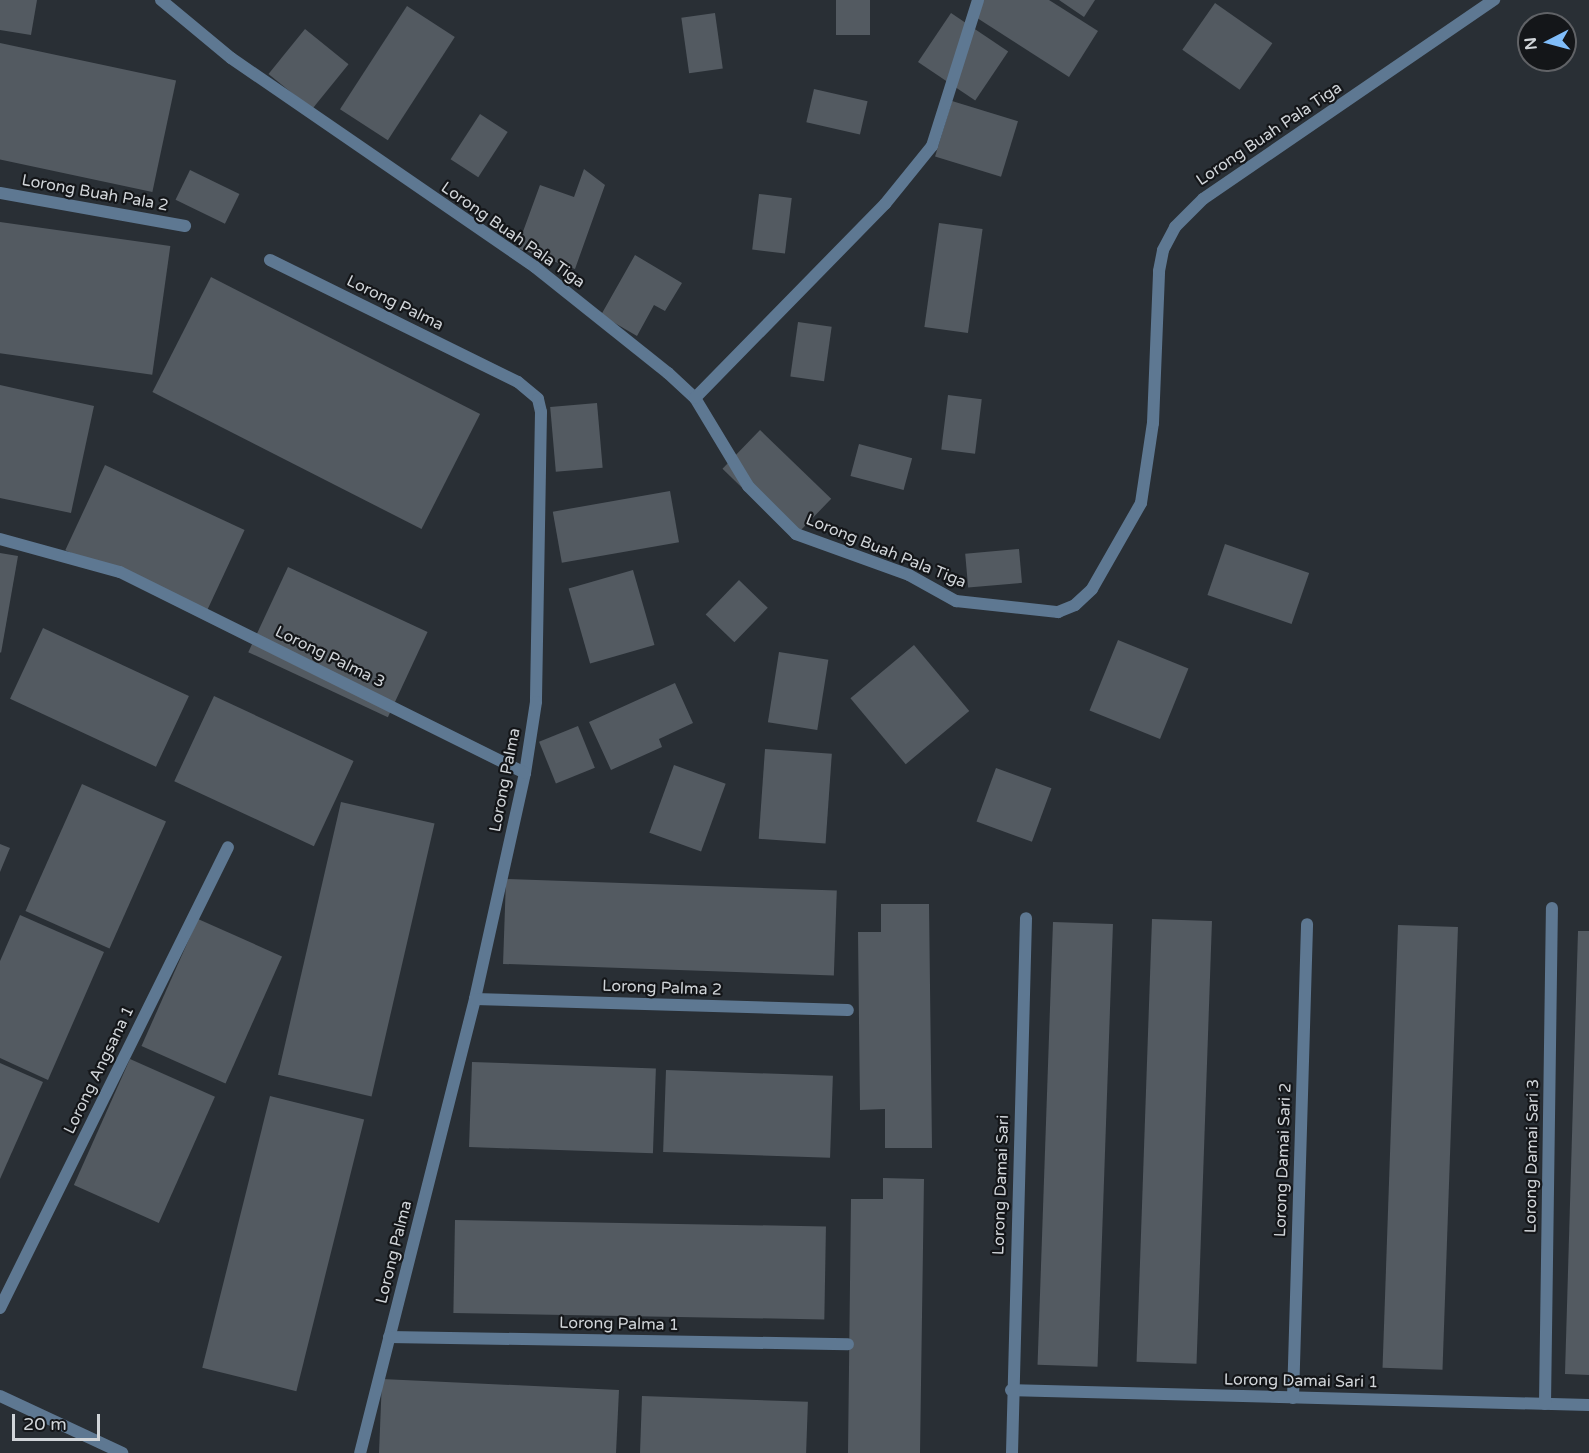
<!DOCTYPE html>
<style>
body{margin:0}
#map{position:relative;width:1589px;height:1453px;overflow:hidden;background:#292f35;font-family:"Varela Round",sans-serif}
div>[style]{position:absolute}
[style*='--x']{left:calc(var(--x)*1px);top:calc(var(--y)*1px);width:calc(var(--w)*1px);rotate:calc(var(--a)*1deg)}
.building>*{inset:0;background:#535a61;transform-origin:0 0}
.street>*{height:12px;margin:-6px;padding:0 6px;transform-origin:6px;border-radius:6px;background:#5e7892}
span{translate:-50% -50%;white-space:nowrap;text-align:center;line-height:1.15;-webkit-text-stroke:4.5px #141619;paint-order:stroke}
.street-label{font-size:16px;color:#d1d5d9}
.north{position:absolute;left:1517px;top:12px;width:60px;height:60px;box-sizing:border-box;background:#141619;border:2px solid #606266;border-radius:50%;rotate:264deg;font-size:16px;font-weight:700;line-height:24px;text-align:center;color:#d1d5d9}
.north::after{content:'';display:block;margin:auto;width:21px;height:27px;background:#80bdfa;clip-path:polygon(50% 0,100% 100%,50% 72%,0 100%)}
.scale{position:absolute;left:12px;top:1414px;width:88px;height:27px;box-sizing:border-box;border:3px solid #d1d5d9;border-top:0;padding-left:8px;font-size:18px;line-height:21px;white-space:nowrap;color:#d1d5d9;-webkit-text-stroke:4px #141619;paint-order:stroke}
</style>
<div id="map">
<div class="building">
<div style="clip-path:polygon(0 0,37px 0,31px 35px,0 30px)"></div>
<div style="left:836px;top:0;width:34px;height:35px"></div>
<div style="clip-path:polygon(984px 0,1049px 0,1098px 31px,1069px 77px,974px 16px)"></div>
<div style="clip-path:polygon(1059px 0,1095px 0,1084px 17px)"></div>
<div style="left:1215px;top:3px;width:70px;height:57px;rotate:35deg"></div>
<div style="left:407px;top:6px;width:57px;height:123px;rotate:33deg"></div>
<div style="left:715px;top:13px;width:56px;height:34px;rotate:82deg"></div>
<div style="left:951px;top:13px;width:69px;height:59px;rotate:34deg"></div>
<div style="left:305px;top:29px;width:56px;height:58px;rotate:39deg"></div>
<div style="left:0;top:43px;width:180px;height:114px;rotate:12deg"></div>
<div style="left:814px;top:89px;width:55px;height:34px;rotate:13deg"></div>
<div style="left:952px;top:101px;width:69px;height:58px;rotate:17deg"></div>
<div style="left:480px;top:114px;width:33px;height:54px;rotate:33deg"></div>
<div style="clip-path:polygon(584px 169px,605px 185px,575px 269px,517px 248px,540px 185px,574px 197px)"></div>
<div style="left:190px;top:170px;width:55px;height:33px;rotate:26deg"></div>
<div style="left:759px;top:194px;width:33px;height:56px;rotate:7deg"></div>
<div style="left:0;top:222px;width:172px;height:130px;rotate:8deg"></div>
<div style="left:939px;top:223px;width:44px;height:105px;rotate:8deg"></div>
<div style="clip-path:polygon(635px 255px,682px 283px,665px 311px,654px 305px,637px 336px,601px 315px)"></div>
<div style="left:211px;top:277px;width:302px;height:129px;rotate:27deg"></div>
<div style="left:798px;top:322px;width:34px;height:55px;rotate:8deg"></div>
<div style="clip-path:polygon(0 385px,94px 406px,71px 513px,0 498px)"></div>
<div style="left:948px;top:395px;width:34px;height:55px;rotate:7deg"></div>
<div style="left:597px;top:403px;width:65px;height:47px;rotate:85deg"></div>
<div style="left:760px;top:430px;width:99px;height:54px;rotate:44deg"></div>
<div style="left:859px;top:444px;width:55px;height:33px;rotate:15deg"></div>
<div style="left:105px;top:465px;width:154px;height:94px;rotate:25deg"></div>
<div style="left:670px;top:491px;width:52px;height:119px;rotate:80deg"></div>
<div style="left:1225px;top:544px;width:89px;height:54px;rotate:19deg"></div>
<div style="left:1019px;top:549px;width:34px;height:54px;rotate:85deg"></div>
<div style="clip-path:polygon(0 553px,18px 556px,1px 653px,0 652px)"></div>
<div style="left:288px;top:567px;width:154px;height:94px;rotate:25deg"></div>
<div style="left:633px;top:570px;width:78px;height:67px;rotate:74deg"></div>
<div style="left:739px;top:580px;width:40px;height:48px;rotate:44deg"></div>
<div style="left:43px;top:628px;width:161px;height:78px;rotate:25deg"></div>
<div style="left:1118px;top:640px;width:76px;height:76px;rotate:22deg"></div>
<div style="left:914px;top:645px;width:86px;height:83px;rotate:50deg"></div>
<div style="left:779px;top:652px;width:50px;height:71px;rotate:9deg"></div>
<div style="clip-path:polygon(675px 683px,693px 723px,659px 739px,662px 747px,611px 770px,589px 722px)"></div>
<div style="left:214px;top:696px;width:154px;height:94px;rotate:25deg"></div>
<div style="left:578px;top:726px;width:45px;height:42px;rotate:68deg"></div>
<div style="left:765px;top:749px;width:67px;height:90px;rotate:4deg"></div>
<div style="left:674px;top:765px;width:55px;height:72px;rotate:20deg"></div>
<div style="left:996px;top:768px;width:59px;height:57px;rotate:20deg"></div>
<div style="left:82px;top:784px;width:92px;height:139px;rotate:24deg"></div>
<div style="left:341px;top:802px;width:96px;height:280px;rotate:13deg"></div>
<div style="clip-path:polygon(0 844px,10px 848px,0 872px)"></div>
<div style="left:506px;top:879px;width:331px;height:85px;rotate:2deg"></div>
<div style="clip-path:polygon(881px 904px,929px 904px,932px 1148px,885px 1148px,885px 1109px,860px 1110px,858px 932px,881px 932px)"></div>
<div style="clip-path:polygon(20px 915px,104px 952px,48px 1080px,0 1058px,0 961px)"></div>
<div style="left:198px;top:919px;width:92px;height:139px;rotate:24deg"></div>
<div style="left:1152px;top:919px;width:60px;height:443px;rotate:2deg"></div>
<div style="left:1053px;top:922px;width:60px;height:443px;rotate:2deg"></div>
<div style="left:1398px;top:925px;width:60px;height:443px;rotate:2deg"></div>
<div style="clip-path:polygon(1578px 931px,1589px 931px,1589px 1375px,1565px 1374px)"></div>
<div style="left:130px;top:1059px;width:93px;height:138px;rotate:24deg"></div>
<div style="left:472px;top:1062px;width:184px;height:85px;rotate:2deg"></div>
<div style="clip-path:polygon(0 1063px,43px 1082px,0 1179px)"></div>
<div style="left:666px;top:1070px;width:167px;height:82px;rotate:2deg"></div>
<div style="left:270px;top:1096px;width:97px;height:280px;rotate:14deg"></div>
<div style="clip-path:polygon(883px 1178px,924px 1179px,920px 1453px,848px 1453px,851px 1199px,883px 1199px)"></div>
<div style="left:455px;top:1220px;width:371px;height:93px;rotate:1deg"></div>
<div style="clip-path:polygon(382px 1379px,619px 1390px,616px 1453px,379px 1453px)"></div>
<div style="left:642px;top:1396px;width:166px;height:57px;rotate:2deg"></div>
</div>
<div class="street">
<div style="--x:161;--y:0;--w:91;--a:39.6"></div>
<div style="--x:231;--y:58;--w:369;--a:34.5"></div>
<div style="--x:535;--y:267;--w:170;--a:38.6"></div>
<div style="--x:668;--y:373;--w:37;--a:43"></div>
<div style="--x:695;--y:398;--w:103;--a:58.9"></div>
<div style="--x:748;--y:486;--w:68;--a:45"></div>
<div style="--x:796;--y:534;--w:120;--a:19.9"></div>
<div style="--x:909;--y:575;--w:54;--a:29"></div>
<div style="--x:956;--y:601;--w:103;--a:6.2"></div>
<div style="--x:1058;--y:612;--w:18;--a:-22"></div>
<div style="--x:1075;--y:605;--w:23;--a:-43"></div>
<div style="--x:1092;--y:589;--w:99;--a:-60.3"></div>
<div style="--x:1141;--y:503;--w:81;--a:-81.5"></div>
<div style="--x:1153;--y:423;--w:152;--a:-87.7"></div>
<div style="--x:1159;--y:271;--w:21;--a:-79"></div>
<div style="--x:1163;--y:250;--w:26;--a:-62"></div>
<div style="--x:1175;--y:227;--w:40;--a:-45"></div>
<div style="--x:1203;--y:199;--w:353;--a:-34.4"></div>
<div style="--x:0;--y:193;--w:188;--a:10.1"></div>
<div style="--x:270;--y:260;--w:276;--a:26.2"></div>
<div style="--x:518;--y:382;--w:26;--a:40"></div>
<div style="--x:538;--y:399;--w:13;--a:77"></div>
<div style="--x:541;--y:412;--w:290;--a:91"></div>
<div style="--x:536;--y:702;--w:72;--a:98.8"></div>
<div style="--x:525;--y:773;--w:231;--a:102.5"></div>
<div style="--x:475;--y:999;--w:468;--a:104.2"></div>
<div style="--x:695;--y:398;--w:272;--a:-45.6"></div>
<div style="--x:885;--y:204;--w:75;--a:-51"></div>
<div style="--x:932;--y:146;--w:153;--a:-72.5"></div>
<div style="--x:0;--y:539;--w:124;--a:15.4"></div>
<div style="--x:120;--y:572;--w:452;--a:26.4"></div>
<div style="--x:475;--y:999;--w:373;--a:1.7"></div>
<div style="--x:0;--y:1308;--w:514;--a:-63.68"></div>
<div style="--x:389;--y:1337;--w:459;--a:0.9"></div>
<div style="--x:1011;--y:1390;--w:578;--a:1.49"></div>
<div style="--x:0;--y:1396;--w:135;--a:25"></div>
<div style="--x:1293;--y:1398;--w:474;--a:-88.3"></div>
<div style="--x:1545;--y:1404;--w:496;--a:-89.2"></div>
<div style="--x:1012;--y:1453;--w:535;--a:-88.5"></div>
</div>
<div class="street-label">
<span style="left:1269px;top:134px;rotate:-34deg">Lorong Buah Pala Tiga</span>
<span style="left:95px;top:193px;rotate:10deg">Lorong Buah Pala 2</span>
<span style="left:513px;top:235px;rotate:35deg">Lorong Buah Pala Tiga</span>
<span style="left:395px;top:303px;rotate:26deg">Lorong Palma</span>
<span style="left:886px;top:551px;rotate:22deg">Lorong Buah Pala Tiga</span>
<span style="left:330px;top:657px;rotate:26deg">Lorong Palma 3</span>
<span style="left:505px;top:780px;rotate:-79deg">Lorong Palma</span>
<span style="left:662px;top:988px;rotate:2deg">Lorong Palma 2</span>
<span style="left:99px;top:1070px;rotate:-64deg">Lorong Angsana 1</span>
<span style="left:1532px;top:1156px;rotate:-89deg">Lorong Damai Sari 3</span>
<span style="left:1283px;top:1160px;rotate:-88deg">Lorong Damai Sari 2</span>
<span style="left:1001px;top:1185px;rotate:-88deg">Lorong Damai Sari</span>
<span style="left:394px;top:1252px;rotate:-76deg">Lorong Palma</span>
<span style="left:619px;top:1324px;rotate:1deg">Lorong Palma 1</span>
<span style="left:1301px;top:1381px;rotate:1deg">Lorong Damai Sari 1</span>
</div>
<div class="north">N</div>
<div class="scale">20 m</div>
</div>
